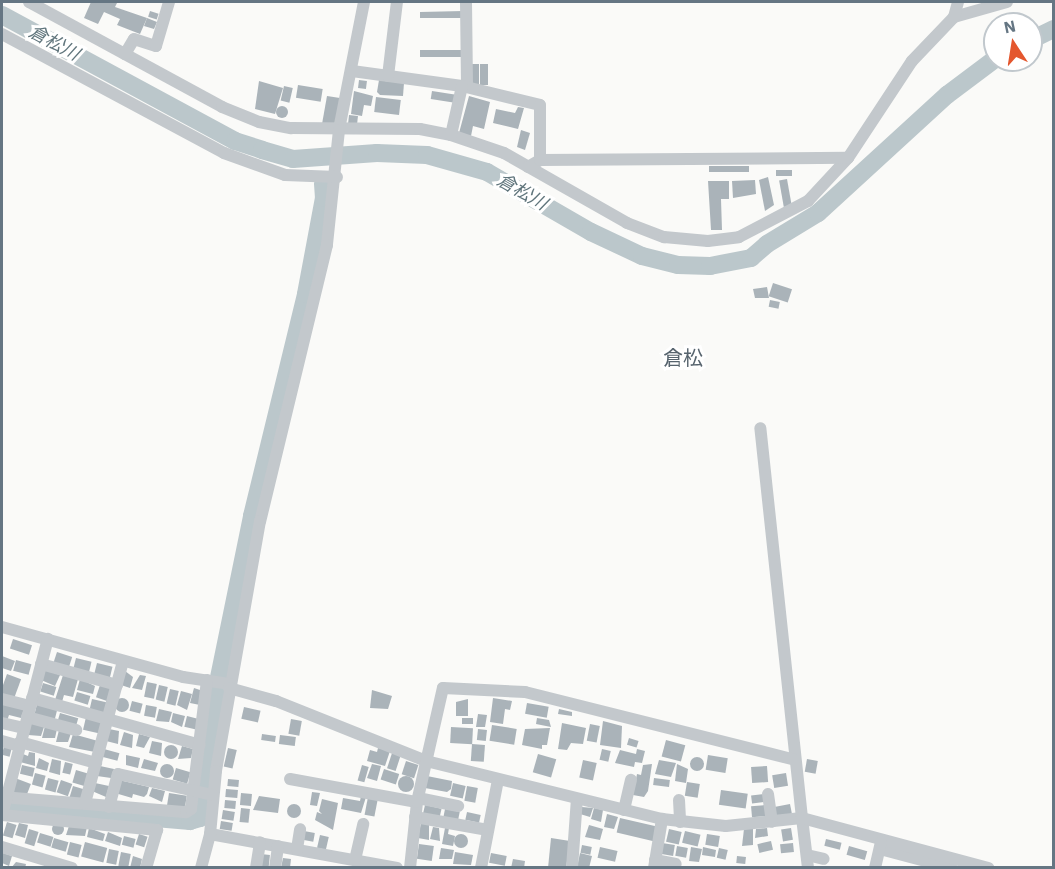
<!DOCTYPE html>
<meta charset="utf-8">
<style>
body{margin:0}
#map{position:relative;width:1055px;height:869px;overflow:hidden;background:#fafaf8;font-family:"IBM Plex Sans","Noto Sans JP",sans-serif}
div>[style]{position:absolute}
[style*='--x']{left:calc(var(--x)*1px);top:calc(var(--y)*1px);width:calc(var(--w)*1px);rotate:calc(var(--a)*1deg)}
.river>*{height:18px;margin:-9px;padding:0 9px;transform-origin:9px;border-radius:9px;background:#bbc7cb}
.building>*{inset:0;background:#aab3b9;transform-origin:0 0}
.round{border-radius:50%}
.minor>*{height:12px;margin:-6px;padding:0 6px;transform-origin:6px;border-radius:6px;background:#c3c8cc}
span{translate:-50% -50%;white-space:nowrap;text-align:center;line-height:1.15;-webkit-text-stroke:6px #fff;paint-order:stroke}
.water-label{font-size:18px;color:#60757c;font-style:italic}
.quarter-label{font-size:20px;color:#57646e}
.frame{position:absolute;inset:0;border:3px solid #657683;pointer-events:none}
.north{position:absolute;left:983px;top:12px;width:60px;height:60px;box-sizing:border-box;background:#fff;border:2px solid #c1c8cd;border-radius:50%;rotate:348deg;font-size:16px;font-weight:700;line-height:24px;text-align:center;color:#657683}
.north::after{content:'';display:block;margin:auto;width:21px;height:27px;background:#e4572e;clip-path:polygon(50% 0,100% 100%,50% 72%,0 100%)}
</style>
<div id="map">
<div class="river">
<div style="--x:2;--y:15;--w:265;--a:28.4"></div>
<div style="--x:235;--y:141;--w:28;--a:18"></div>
<div style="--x:262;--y:150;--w:32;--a:16"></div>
<div style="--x:293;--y:159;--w:84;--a:-4.1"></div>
<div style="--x:377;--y:153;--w:50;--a:2.3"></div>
<div style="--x:427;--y:155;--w:62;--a:15.8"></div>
<div style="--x:487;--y:172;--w:120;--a:30"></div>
<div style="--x:591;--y:232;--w:56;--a:25.2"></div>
<div style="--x:642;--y:256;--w:37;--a:14"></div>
<div style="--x:678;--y:265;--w:32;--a:2"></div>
<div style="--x:710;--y:266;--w:42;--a:-11"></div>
<div style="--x:751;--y:258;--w:21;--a:-41"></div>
<div style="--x:767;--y:244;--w:60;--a:-31.3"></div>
<div style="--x:818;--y:213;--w:175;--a:-42.5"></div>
<div style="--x:947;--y:95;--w:60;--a:-36.9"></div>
<div style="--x:1031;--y:40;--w:25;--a:-26"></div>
<div style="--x:2;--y:805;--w:189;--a:4.9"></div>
<div style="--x:190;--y:821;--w:10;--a:-17"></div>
<div style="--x:200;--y:818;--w:132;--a:-82.6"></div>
<div style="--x:217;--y:687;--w:175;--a:-78.4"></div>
<div style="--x:252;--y:516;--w:228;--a:-76.3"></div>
<div style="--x:306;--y:294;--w:98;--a:-79.4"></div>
<div style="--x:324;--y:198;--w:15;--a:-94"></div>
</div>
<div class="building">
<div style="clip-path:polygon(91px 2px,113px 2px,117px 3px,115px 7px,147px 18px,140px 34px,117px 25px,120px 19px,104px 12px,98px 24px,84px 18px)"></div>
<div style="left:150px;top:11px;width:9px;height:6px;rotate:18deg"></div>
<div style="clip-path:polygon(463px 11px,463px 18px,420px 18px,420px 12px)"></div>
<div style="clip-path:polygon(147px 18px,157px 22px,154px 29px,144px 26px)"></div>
<div style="left:465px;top:50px;width:7px;height:45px;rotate:90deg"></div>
<div style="left:471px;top:64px;width:8px;height:20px"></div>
<div style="left:480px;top:64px;width:8px;height:21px"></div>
<div style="left:359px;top:80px;width:8px;height:8px;rotate:7deg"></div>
<div style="clip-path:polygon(379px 80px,404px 83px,403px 96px,380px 95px,377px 92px)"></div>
<div style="clip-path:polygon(259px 81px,283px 88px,275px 114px,255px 109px)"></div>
<div style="left:298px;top:85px;width:25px;height:13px;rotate:9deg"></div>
<div style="left:284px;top:86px;width:9px;height:15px;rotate:13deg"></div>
<div style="clip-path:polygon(354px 91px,373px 96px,371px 106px,364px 105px,362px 116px,351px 114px)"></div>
<div style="left:432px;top:91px;width:26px;height:8px;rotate:9deg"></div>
<div style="clip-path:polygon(327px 96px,340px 98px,338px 123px,322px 124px)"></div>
<div style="clip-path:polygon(469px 96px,490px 102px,484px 129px,473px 126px,471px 136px,459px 133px)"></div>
<div style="left:376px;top:97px;width:25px;height:15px;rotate:7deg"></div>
<div class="round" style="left:276px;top:106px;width:12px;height:12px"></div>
<div style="clip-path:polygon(518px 107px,524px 108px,518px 129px,493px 123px,496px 109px,515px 113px)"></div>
<div style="left:349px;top:115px;width:9px;height:8px;rotate:6deg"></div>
<div style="clip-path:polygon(521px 130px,530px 133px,525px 150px,517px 147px)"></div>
<div style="left:749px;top:166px;width:6px;height:40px;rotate:90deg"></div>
<div style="left:776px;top:170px;width:16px;height:6px"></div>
<div style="clip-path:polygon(768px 177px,774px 205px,765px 211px,759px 180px)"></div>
<div style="left:787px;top:179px;width:27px;height:8px;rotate:80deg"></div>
<div style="clip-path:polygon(755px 180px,756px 194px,733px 198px,732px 181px)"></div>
<div style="clip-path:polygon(708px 181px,729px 181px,729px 199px,721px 199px,722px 230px,711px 230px)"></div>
<div style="left:773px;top:283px;width:20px;height:14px;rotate:18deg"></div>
<div style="clip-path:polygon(767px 287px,769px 298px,755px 298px,753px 289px)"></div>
<div style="left:770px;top:300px;width:10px;height:7px;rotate:11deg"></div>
<div style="left:13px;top:639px;width:20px;height:10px;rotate:18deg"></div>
<div style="left:57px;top:652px;width:16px;height:13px;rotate:18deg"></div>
<div style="clip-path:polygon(2px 656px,15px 661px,11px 671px,2px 668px)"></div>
<div style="left:76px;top:658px;width:16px;height:12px;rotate:14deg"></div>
<div style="left:16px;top:660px;width:16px;height:11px;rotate:15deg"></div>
<div style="left:97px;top:663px;width:16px;height:11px;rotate:14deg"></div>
<div style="clip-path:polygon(45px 670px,60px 675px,55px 686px,41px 680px)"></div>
<div style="clip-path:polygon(125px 671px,133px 677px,130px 688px,121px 685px)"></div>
<div style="left:7px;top:674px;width:15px;height:21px;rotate:20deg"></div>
<div style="clip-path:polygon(63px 675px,78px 679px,73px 697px,64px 695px,62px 702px,55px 700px)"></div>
<div style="clip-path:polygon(140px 675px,146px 676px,142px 690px,132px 688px)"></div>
<div style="clip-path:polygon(80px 679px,95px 686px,93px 694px,77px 690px)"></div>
<div style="left:147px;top:682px;width:10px;height:15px;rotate:11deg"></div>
<div style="left:43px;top:683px;width:14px;height:9px;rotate:17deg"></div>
<div style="left:100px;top:685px;width:13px;height:13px;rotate:18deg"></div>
<div style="left:159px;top:685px;width:9px;height:15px;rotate:13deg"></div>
<div style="clip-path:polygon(194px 688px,200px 690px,200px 705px,190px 703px)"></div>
<div style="left:170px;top:689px;width:9px;height:15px;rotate:13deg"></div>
<div style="clip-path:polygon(372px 690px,392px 696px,388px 709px,370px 708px)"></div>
<div style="clip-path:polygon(181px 691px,192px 694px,187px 710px,177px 705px)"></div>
<div style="left:77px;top:692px;width:14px;height:9px;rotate:17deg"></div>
<div style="clip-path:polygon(493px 698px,512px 701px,510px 710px,505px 709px,503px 724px,490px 722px)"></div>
<div class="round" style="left:115px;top:698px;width:14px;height:14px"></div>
<div style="left:92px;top:699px;width:18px;height:14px;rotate:13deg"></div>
<div style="clip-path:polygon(468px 699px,468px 716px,456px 716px,456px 702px)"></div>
<div style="left:132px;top:701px;width:11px;height:10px;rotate:15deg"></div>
<div style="clip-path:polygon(2px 703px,24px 709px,21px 718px,9px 715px,7px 721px,2px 719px)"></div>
<div style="left:527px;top:703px;width:22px;height:11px;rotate:10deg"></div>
<div style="left:37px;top:704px;width:21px;height:12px;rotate:14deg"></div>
<div style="left:146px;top:705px;width:11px;height:11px;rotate:10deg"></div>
<div style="left:244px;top:707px;width:17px;height:12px;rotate:13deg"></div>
<div style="clip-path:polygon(159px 709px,172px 712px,169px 722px,156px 721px)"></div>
<div style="clip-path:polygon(559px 709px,572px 712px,572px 716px,558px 714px)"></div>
<div style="left:60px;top:713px;width:19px;height:10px;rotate:16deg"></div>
<div style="clip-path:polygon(173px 713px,185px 716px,182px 727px,171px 722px)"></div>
<div style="clip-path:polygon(478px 714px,487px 715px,485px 727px,476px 727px)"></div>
<div style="left:187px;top:716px;width:12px;height:11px;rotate:14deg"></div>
<div style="left:86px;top:717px;width:17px;height:13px;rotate:13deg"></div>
<div style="left:462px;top:718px;width:11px;height:6px"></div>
<div style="clip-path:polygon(537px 718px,549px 720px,551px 727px,536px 724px)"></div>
<div style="left:291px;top:719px;width:11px;height:15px;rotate:10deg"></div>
<div style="clip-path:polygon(603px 721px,622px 726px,621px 748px,600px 745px)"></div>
<div style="clip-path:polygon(31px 723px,44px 727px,41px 736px,28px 735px)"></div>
<div style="clip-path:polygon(562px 723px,586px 728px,583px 744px,571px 743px,567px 750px,558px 749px)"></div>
<div style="left:590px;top:724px;width:10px;height:17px;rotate:11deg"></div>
<div style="left:492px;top:725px;width:25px;height:16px;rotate:9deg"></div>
<div style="clip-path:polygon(45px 726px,57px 729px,55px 738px,42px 738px)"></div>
<div style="left:451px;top:727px;width:22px;height:16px;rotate:3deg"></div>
<div style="clip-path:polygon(550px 728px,547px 745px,542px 745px,542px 749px,522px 745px,525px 729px)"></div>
<div style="clip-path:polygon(109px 729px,119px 731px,118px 744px,106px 741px)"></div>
<div style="left:478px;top:729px;width:9px;height:11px;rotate:6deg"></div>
<div style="clip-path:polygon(59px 730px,71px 733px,68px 742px,56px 742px)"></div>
<div style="clip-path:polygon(124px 732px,133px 735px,132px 748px,120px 745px)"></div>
<div style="clip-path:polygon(73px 734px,98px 741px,95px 752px,69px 747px)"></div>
<div style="clip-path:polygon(139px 734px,150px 737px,144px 748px,136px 746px)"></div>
<div style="left:262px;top:734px;width:14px;height:6px;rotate:8deg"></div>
<div style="left:280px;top:735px;width:16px;height:9px;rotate:7deg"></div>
<div style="left:629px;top:738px;width:10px;height:7px;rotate:17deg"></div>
<div style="left:666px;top:740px;width:20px;height:17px;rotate:15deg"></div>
<div style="clip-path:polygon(152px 741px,162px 743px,161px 756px,149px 753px)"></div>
<div style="left:472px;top:744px;width:13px;height:17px;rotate:4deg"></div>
<div class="round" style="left:164px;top:745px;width:14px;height:14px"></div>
<div style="left:4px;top:746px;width:8px;height:9px;rotate:14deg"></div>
<div style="clip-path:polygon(182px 746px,193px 749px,191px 758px,178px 759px)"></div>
<div style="left:228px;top:748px;width:9px;height:19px;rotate:13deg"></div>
<div style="clip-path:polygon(378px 748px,390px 751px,385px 766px,367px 761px,370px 750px,377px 752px)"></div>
<div style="left:104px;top:749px;width:16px;height:8px;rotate:15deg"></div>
<div style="left:602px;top:749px;width:9px;height:11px;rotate:13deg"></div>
<div style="clip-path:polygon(637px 749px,645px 751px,642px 763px,635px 762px,634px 767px,615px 763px,620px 750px,636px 754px)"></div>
<div style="clip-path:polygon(29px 752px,35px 753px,35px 766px,20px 762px,23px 754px,28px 756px)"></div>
<div style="left:392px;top:753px;width:9px;height:16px;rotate:18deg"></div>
<div style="left:538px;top:754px;width:19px;height:19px;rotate:16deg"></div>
<div style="clip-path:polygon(126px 755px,140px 758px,138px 768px,126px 765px)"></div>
<div style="left:708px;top:755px;width:20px;height:15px;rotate:9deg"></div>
<div class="round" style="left:690px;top:757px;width:14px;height:14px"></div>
<div style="clip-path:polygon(39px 758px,49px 763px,47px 771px,36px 768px)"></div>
<div style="clip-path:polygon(52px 759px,61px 761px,60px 775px,49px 772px)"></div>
<div style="clip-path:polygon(144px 759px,158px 763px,155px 771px,141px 768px)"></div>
<div style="left:807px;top:759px;width:11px;height:13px;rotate:10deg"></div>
<div style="left:583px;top:760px;width:14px;height:18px;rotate:12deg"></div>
<div style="clip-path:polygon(659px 760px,676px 763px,671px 777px,655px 774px)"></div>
<div style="left:406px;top:761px;width:13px;height:14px;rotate:18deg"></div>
<div style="left:65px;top:762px;width:8px;height:11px;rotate:14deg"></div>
<div style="clip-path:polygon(372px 764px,381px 766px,377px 781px,367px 778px)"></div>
<div style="clip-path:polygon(652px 764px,648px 791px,644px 797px,633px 795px,637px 774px,641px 775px,643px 765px)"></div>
<div style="clip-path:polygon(677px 764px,688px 769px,686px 783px,675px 781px)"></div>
<div class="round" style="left:160px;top:764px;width:14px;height:14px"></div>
<div style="left:22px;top:765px;width:13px;height:9px;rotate:13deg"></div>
<div style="left:362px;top:765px;width:7px;height:16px;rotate:16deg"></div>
<div style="clip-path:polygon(100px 766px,114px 769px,111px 778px,97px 776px)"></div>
<div style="left:767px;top:766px;width:16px;height:16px;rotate:86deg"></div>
<div style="left:176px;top:768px;width:15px;height:12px;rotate:16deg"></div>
<div style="left:384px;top:769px;width:16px;height:11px;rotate:18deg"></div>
<div style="left:76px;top:770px;width:15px;height:13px;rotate:16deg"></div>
<div style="left:35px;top:773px;width:11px;height:12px;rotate:15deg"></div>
<div style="left:786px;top:773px;width:13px;height:14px;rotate:81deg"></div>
<div class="round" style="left:398px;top:776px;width:16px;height:16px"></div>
<div style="clip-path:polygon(427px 776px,452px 781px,451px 789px,447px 792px,425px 788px)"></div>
<div style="left:15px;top:778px;width:17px;height:14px;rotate:21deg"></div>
<div style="left:48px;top:778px;width:11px;height:12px;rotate:15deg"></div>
<div style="left:654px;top:778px;width:16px;height:7px;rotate:7deg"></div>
<div style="left:228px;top:779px;width:11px;height:7px;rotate:5deg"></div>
<div style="left:61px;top:780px;width:12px;height:13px;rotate:20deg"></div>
<div style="clip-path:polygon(119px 780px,149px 787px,147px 794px,144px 797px,133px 794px,132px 798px,115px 793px)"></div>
<div style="left:687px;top:782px;width:13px;height:14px;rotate:9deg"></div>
<div style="clip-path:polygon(95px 783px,109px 786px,106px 797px,92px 791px)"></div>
<div style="left:453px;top:783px;width:13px;height:13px;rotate:13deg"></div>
<div style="left:73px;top:786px;width:14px;height:12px;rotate:17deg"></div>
<div style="left:467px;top:786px;width:11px;height:15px;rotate:10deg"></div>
<div style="clip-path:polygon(152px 788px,165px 791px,162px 802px,149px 796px)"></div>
<div style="left:226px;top:789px;width:12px;height:8px;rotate:5deg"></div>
<div style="left:721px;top:790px;width:27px;height:15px;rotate:8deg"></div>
<div style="clip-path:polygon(312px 792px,320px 793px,317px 806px,310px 805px)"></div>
<div style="left:169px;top:793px;width:18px;height:13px;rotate:9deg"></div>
<div style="left:241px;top:793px;width:11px;height:12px;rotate:5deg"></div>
<div style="left:764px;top:794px;width:8px;height:13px;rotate:83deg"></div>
<div style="clip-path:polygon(259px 796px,280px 799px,278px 813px,253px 810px)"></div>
<div style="clip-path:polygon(361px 796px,366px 797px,361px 813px,341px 809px,343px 798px,360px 801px)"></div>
<div style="left:368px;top:797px;width:10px;height:18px;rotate:11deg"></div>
<div style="clip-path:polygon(322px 799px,338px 803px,333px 830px,315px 820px,317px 812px,322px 814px,319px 811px)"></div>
<div style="left:225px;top:800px;width:11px;height:8px;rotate:5deg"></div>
<div style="left:790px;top:804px;width:10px;height:16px;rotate:79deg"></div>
<div class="round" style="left:287px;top:804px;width:14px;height:14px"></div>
<div style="left:425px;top:805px;width:17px;height:11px;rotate:13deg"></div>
<div style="left:766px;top:805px;width:11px;height:15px;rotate:85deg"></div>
<div style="clip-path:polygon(582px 807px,593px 808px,590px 817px,580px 814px)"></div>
<div style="left:241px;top:808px;width:9px;height:14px;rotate:6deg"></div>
<div style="clip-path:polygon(594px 808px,603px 810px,601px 822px,591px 819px)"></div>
<div style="left:445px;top:809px;width:15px;height:10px;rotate:11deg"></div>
<div style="left:223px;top:810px;width:12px;height:9px;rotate:9deg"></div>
<div style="left:467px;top:812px;width:14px;height:8px;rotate:12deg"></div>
<div style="clip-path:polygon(607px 814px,618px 817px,614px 829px,604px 827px)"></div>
<div style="left:620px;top:818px;width:39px;height:15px;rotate:13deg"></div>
<div style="left:221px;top:821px;width:12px;height:8px;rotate:9deg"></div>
<div style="left:7px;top:822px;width:10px;height:14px;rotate:17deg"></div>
<div class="round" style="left:52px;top:823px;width:12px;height:12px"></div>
<div style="clip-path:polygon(19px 823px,28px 825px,25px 838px,15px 835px)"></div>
<div style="clip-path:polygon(421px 823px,429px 825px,429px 840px,418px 838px)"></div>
<div style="clip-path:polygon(589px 825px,603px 829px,600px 840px,585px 837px)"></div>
<div style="clip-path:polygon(69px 826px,87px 827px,85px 836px,66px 835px)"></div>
<div style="clip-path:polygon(433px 827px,439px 828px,440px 841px,430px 839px)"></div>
<div style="clip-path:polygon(89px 828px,105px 834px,103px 841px,87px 837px)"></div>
<div style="clip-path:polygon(445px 828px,449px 828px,448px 834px,455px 836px,453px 846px,442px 844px)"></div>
<div style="clip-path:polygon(753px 828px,753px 845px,742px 846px,744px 829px)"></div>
<div style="clip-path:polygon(767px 828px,768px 836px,755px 838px,756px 829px)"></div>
<div style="left:791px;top:828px;width:12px;height:10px;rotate:81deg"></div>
<div style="left:29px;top:829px;width:10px;height:15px;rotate:17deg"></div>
<div style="left:669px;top:829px;width:13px;height:13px;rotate:13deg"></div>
<div style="left:304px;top:831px;width:11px;height:9px;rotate:10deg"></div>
<div style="left:685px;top:831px;width:16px;height:12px;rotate:14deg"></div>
<div style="clip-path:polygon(108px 832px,122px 838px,120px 846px,105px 841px)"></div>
<div style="left:40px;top:833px;width:14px;height:10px;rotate:17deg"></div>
<div style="left:139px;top:834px;width:9px;height:11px;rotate:18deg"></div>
<div style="left:707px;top:834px;width:13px;height:11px;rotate:9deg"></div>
<div class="round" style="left:454px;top:834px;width:14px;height:14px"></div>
<div style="left:320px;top:835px;width:9px;height:13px;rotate:13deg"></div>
<div style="left:124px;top:836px;width:12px;height:9px;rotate:14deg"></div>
<div style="left:54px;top:838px;width:15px;height:10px;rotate:16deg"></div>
<div style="clip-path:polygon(551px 838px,570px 841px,566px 868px,548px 868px)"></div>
<div style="left:826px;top:839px;width:16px;height:7px;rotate:14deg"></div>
<div style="left:771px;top:841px;width:9px;height:14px;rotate:77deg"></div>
<div style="left:70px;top:842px;width:12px;height:13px;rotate:14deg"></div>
<div style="left:85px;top:842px;width:23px;height:15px;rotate:15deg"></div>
<div style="left:662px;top:843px;width:13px;height:11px;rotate:9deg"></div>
<div style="left:793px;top:843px;width:9px;height:13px;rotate:84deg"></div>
<div style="left:419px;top:844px;width:15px;height:15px;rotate:8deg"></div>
<div style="left:582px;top:845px;width:10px;height:8px;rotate:11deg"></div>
<div style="left:677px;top:846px;width:11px;height:10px;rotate:10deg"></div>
<div style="left:849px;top:846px;width:19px;height:9px;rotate:16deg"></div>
<div style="left:600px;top:847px;width:18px;height:11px;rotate:13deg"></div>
<div style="clip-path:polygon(691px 847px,702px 849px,699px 862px,689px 861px)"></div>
<div style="clip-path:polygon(703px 847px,716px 850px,715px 857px,702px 855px)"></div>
<div style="clip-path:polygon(441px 848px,454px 850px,452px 859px,439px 859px)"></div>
<div style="left:719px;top:848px;width:9px;height:10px;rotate:13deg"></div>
<div style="left:109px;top:849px;width:10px;height:14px;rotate:11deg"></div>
<div style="left:121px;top:852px;width:10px;height:14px;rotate:11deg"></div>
<div style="clip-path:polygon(455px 852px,473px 855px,471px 865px,453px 864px)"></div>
<div style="clip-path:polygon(3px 853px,12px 856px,9px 866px,2px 863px)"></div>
<div style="left:491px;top:853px;width:16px;height:10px;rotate:11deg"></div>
<div style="clip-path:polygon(580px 853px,592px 856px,589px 868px,577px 868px)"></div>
<div style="left:261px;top:854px;width:9px;height:14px;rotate:6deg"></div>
<div style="clip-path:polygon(133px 856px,142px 859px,140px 868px,130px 868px)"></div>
<div style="left:737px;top:856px;width:9px;height:7px;rotate:6deg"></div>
<div style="clip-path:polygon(283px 858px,291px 859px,290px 868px,281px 868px)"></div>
<div style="clip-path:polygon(513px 859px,525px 861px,524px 868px,511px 868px)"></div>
<div style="clip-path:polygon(16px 862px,26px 864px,25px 868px,11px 868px)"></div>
</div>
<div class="minor">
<div style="--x:29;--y:2;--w:220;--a:28.5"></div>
<div style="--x:222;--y:107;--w:40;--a:22"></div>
<div style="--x:259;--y:122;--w:33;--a:11"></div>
<div style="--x:291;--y:128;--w:129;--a:0.4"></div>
<div style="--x:420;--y:129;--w:32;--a:11"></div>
<div style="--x:451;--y:135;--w:56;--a:18.8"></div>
<div style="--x:504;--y:153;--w:142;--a:29.6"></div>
<div style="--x:627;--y:223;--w:40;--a:21"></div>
<div style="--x:664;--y:237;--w:44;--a:5.2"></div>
<div style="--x:708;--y:241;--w:31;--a:-7"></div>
<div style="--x:739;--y:237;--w:78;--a:-27.6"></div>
<div style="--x:808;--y:201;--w:59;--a:-47.1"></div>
<div style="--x:848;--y:158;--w:116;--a:-56.6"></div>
<div style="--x:912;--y:61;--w:61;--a:-46.3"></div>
<div style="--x:954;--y:17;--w:55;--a:-15.8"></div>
<div style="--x:364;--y:2;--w:130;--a:101.1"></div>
<div style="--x:339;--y:130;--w:116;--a:96"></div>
<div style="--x:327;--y:245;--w:284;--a:103.6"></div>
<div style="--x:260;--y:521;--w:254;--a:100"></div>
<div style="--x:216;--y:771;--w:63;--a:95.4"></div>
<div style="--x:210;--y:834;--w:190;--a:10.3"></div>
<div style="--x:466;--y:2;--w:85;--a:89.3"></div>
<div style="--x:954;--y:17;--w:16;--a:-75"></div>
<div style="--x:2;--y:34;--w:252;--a:28.2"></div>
<div style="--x:224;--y:153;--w:65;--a:19.8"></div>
<div style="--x:285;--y:175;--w:52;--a:2.2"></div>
<div style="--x:125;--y:54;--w:17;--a:-59"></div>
<div style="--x:134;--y:39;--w:23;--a:18"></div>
<div style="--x:156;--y:46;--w:46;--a:-73.5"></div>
<div style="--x:352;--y:71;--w:111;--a:7.8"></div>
<div style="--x:462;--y:86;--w:80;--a:13.7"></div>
<div style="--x:540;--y:105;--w:55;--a:90"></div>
<div style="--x:388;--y:76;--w:75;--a:-83.1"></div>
<div style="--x:451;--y:135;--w:50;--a:-77.3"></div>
<div style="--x:528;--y:167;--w:14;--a:-30"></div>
<div style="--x:540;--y:160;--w:308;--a:-0.4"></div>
<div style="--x:2;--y:627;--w:188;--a:15.4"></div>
<div style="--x:183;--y:677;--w:48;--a:8.5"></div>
<div style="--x:41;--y:664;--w:79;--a:15.4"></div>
<div style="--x:229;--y:688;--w:49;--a:15.5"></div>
<div style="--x:276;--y:701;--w:162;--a:21.8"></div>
<div style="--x:426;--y:761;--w:243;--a:13.8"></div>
<div style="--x:662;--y:819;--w:64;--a:6.2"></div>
<div style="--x:726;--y:826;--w:76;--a:-6"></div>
<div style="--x:802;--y:818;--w:392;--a:-96.1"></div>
<div style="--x:32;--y:698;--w:174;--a:15.6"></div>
<div style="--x:2;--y:699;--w:29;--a:14"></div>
<div style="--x:27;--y:717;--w:51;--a:14.9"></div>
<div style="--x:2;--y:723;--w:23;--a:13"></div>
<div style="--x:2;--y:741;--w:19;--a:16"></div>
<div style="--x:20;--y:742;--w:79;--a:15.4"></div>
<div style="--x:290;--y:779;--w:129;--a:10.3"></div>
<div style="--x:768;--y:794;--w:28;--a:82"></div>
<div style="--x:2;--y:797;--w:185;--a:4.7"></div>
<div style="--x:186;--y:812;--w:6;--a:-31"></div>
<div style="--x:191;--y:809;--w:130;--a:-82.9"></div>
<div style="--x:418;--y:798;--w:41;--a:11.3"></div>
<div style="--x:679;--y:800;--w:22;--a:87"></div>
<div style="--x:85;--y:803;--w:147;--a:-75"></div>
<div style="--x:109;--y:807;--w:34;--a:-75"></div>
<div style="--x:118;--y:774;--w:97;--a:12.5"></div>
<div style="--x:624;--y:810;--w:31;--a:-77"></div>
<div style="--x:2;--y:815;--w:156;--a:5.5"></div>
<div style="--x:157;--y:830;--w:40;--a:106"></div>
<div style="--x:2;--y:815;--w:182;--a:-75.4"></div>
<div style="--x:415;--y:817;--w:74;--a:10.1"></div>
<div style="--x:2;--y:847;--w:73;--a:16.7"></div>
<div style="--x:297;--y:849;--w:20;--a:-81"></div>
<div style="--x:880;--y:849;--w:74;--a:14.8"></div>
<div style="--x:807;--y:855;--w:17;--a:13"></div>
<div style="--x:355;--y:860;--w:37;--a:-77"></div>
<div style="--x:655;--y:860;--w:21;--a:11"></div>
<div style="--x:201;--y:868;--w:35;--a:-75"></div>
<div style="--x:256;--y:868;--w:26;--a:-81"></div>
<div style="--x:275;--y:868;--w:22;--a:-82"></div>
<div style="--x:410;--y:868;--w:66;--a:-83.9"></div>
<div style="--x:417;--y:802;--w:117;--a:-77.2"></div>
<div style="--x:443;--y:688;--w:82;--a:2.8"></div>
<div style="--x:525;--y:692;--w:278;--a:14.1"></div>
<div style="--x:481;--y:868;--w:90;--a:-79.1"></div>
<div style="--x:572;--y:868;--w:69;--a:-85.9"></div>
<div style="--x:654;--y:868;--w:50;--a:-80.7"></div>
<div style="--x:808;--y:868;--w:50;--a:-96.8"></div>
<div style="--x:802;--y:818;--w:193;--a:15"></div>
<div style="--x:875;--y:868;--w:26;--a:-77"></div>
</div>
<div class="water-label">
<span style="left:54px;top:43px;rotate:28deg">倉松川</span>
<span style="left:522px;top:192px;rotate:30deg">倉松川</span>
</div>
<div class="quarter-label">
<span style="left:683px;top:357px">倉松</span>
</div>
<div class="frame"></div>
<div class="north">N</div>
</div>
